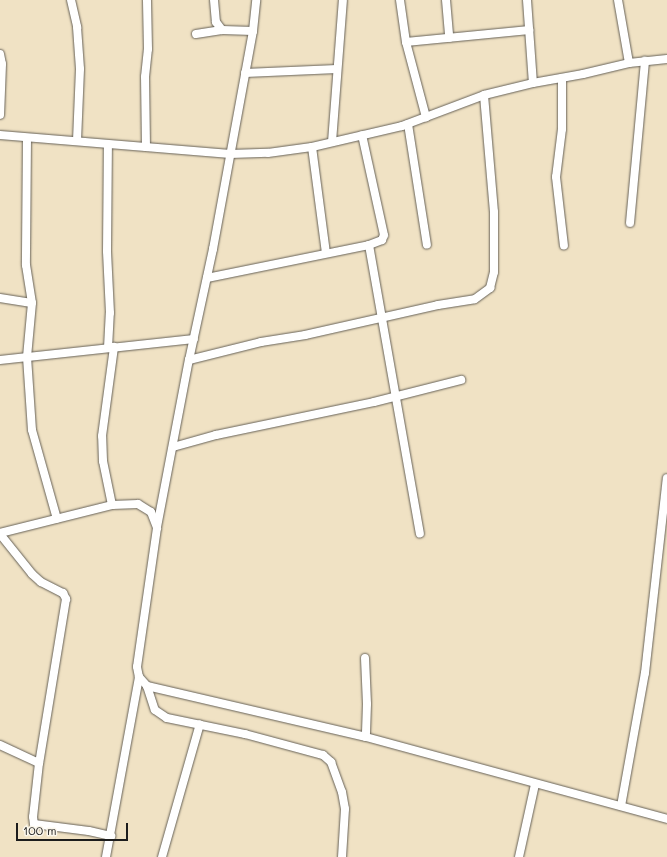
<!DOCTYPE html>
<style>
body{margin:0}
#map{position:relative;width:667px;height:857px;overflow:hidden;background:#f0e2c4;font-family:Mali,sans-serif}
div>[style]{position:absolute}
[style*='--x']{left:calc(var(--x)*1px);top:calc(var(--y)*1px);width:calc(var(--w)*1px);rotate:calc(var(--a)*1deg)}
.roads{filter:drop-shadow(0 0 1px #666157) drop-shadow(0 0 1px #666157)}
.minor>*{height:8px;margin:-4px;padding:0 4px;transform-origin:4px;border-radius:4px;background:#fff}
span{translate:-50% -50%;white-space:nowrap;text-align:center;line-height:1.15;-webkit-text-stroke:3px #fbf7ec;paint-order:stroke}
.scale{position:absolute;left:16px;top:823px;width:112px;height:18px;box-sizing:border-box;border:2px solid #1c1c1c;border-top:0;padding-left:5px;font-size:12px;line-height:14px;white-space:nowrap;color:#1c1c1c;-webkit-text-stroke:3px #fbf7ec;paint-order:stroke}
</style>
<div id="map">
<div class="roads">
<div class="minor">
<div style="--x:71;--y:0;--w:28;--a:77"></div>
<div style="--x:77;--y:27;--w:42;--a:85.9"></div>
<div style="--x:80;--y:69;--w:72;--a:92.4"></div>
<div style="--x:214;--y:0;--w:22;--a:85"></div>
<div style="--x:216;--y:22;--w:10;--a:53"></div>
<div style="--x:400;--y:0;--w:42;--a:81.9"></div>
<div style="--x:406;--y:42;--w:78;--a:75.1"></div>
<div style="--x:446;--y:0;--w:38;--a:85"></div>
<div style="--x:527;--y:0;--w:83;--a:85.9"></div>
<div style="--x:618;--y:0;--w:64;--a:80.1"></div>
<div style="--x:196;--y:34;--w:26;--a:-9"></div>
<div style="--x:222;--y:30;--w:31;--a:2"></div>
<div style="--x:406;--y:42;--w:124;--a:-5.6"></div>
<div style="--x:0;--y:54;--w:10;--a:79"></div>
<div style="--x:2;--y:64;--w:51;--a:92.2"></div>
<div style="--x:245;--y:73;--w:92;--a:-2.5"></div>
<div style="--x:562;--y:78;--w:51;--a:90"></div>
<div style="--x:562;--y:129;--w:48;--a:97.1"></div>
<div style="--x:556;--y:177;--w:69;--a:83.4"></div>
<div style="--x:408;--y:124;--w:122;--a:81.1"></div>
<div style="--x:0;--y:135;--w:231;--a:4.7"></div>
<div style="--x:230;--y:154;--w:38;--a:-2"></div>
<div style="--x:268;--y:153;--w:44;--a:-7.8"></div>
<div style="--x:312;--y:147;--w:92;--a:-13.1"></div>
<div style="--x:402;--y:126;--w:88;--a:-20.7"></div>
<div style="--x:484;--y:95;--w:50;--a:-13.8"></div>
<div style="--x:533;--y:83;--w:51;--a:-10.2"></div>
<div style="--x:583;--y:74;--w:47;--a:-13.4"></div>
<div style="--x:629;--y:63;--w:38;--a:-6"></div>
<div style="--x:27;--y:138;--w:127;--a:90.5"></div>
<div style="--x:26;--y:265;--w:38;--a:81"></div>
<div style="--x:32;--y:303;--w:54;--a:95.3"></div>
<div style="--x:27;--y:357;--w:73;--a:86.1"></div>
<div style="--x:32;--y:430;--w:92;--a:74.3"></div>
<div style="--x:332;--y:142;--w:142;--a:-85.6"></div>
<div style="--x:146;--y:147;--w:70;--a:-90.8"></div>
<div style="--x:145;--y:77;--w:28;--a:-84"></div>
<div style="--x:148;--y:49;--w:49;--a:-91.2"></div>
<div style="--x:312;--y:147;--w:107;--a:82.5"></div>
<div style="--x:630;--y:223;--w:163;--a:-84.7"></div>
<div style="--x:369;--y:245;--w:293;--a:80"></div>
<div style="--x:207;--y:278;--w:165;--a:-11.5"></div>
<div style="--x:369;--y:245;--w:14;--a:-21"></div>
<div style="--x:382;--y:240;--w:5;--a:-68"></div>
<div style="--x:384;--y:235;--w:102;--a:-102.4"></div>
<div style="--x:0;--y:298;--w:32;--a:9"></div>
<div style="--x:108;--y:348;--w:35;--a:-87"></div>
<div style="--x:110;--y:313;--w:62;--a:-92.8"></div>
<div style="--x:107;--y:251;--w:106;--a:-89.5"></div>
<div style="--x:0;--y:360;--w:195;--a:-6.2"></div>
<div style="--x:189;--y:360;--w:74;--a:-14"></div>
<div style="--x:261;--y:342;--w:45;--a:-9"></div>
<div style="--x:305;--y:335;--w:136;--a:-12.7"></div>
<div style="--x:438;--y:305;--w:37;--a:-9"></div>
<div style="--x:475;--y:299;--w:19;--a:-36"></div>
<div style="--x:490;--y:288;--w:16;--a:-76"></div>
<div style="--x:494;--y:272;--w:60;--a:-90"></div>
<div style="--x:494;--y:212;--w:117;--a:-94.9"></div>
<div style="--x:173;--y:447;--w:45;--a:-15.6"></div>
<div style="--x:216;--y:435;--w:161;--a:-11.8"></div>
<div style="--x:374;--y:402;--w:90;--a:-14.2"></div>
<div style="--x:112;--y:505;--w:45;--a:-101.6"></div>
<div style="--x:103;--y:461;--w:25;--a:-92"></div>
<div style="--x:102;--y:436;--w:90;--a:-82.3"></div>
<div style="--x:157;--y:527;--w:170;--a:-79.2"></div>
<div style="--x:189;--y:360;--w:114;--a:-77.8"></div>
<div style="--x:213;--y:249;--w:222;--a:-79.6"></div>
<div style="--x:253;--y:31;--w:31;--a:-84"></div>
<div style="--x:0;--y:533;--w:115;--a:-14"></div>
<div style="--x:112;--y:505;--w:26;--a:-2"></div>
<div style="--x:138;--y:504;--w:15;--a:32"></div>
<div style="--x:151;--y:512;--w:17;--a:69"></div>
<div style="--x:157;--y:528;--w:140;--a:98.2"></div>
<div style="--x:137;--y:667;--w:10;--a:79"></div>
<div style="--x:139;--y:677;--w:12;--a:48"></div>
<div style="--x:147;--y:686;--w:225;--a:13.1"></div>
<div style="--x:366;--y:737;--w:312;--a:15.2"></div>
<div style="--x:0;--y:534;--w:51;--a:51.3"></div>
<div style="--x:32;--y:574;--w:12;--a:42"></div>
<div style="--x:41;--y:582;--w:25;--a:27"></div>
<div style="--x:63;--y:593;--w:7;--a:63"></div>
<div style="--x:66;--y:599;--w:166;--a:99.3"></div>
<div style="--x:39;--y:763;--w:54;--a:96.3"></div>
<div style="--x:33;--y:817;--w:7;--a:82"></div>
<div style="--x:34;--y:824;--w:55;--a:7.3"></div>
<div style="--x:89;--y:831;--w:23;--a:13"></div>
<div style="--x:365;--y:658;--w:46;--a:87.5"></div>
<div style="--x:367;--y:704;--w:33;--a:92"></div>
<div style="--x:147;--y:686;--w:25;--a:72"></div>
<div style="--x:155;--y:710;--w:14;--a:34"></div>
<div style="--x:167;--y:718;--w:80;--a:11.6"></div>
<div style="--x:245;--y:734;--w:81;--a:15.1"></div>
<div style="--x:323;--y:755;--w:11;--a:41"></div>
<div style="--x:331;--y:762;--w:32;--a:70"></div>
<div style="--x:342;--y:792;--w:17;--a:80"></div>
<div style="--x:345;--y:809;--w:48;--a:93.6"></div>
<div style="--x:0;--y:745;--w:43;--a:24.8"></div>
<div style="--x:621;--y:806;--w:135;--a:-79.8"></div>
<div style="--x:645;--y:673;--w:196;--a:-83.6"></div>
<div style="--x:106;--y:857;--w:183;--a:-79.6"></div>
<div style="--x:162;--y:857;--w:138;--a:-74.1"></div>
<div style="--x:519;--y:857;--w:75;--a:-77.6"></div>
</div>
</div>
<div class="scale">100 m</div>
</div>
